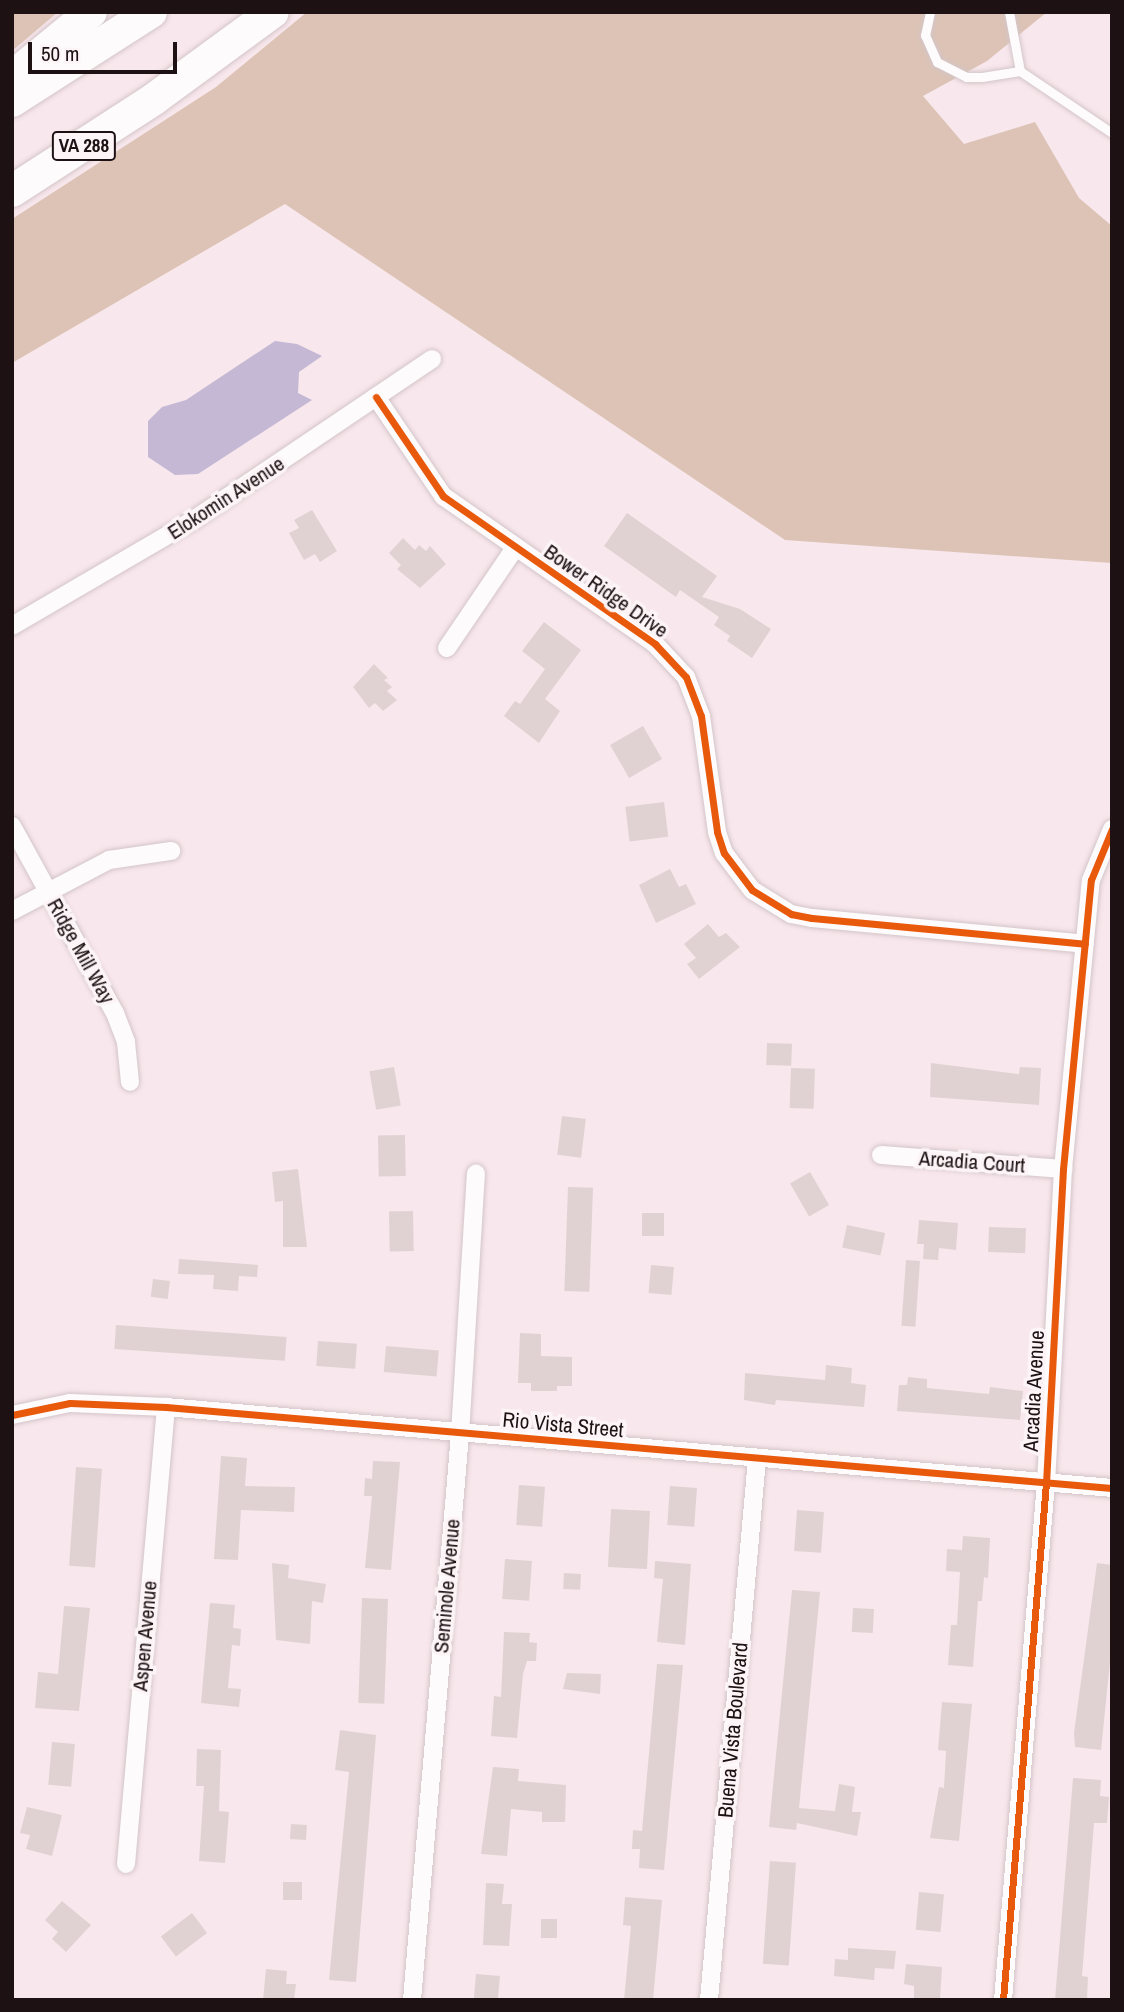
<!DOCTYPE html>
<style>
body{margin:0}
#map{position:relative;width:1124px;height:2012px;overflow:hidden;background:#f8e7ec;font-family:"Archivo Narrow",sans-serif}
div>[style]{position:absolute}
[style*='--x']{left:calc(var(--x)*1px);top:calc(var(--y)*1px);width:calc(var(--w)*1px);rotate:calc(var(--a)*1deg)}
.forest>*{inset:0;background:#dcc3b5}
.water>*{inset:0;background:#c4b8d4}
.building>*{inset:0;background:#e0d2d2;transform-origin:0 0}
.roads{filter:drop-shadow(0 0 2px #d3c5c9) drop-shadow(0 0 2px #d3c5c9)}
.service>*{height:9px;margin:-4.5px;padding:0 4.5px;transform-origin:4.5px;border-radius:4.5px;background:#fefbfc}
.minor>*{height:18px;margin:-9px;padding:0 9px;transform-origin:9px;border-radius:9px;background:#fefbfc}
.motorway>*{height:32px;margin:-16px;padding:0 16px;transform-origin:16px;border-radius:16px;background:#fefbfc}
.cycleway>*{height:7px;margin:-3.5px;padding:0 3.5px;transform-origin:3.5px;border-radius:3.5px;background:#e8590c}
span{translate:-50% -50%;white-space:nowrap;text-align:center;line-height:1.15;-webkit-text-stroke:7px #fcf4f6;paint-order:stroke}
.shield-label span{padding:2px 5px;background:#fcf4f6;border:2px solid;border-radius:5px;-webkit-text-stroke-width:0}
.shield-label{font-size:19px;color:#1d1114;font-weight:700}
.street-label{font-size:21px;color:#1d1114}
.frame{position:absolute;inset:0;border:14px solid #1d1114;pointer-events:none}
.scale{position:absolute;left:28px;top:42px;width:149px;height:32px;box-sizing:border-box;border:4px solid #1d1114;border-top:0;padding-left:9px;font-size:21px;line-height:24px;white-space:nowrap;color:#1d1114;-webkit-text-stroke:5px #fcf4f6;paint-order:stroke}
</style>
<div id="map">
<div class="forest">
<div style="clip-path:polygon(12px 12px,58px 12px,12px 51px)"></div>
<div style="clip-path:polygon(307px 12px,1047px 12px,987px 61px,923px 96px,964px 144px,1035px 122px,1079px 198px,1112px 226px,1112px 563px,785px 540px,285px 204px,12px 363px,12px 219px,216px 87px)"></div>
</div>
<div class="water">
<div style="clip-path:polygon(275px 341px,297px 344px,322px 356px,299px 372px,298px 393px,312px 400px,198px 474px,175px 475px,148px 457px,148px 421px,162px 407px,186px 400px)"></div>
</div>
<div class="building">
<div style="clip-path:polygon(312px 510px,337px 551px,320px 562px,315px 554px,304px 560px,289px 533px,299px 528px,294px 520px)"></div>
<div style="clip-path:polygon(627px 513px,717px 576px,702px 597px,740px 609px,771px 629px,752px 658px,727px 641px,730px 636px,714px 625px,719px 617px,680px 590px,676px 597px,604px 546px)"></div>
<div style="clip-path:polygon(403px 538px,415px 550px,419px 545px,426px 551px,430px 546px,446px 564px,420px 588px,397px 569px,401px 565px,389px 553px)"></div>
<div style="clip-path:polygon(544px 622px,581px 650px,545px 699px,560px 711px,539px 743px,504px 716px,515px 701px,520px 704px,545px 669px,522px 651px)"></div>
<div style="clip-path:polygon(374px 664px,388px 678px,384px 680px,392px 687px,387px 691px,397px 700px,383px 711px,375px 703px,369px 708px,353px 687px)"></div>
<div style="left:643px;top:726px;width:38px;height:38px;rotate:60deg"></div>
<div style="left:664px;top:802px;width:35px;height:39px;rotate:83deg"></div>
<div style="clip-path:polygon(670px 869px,679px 887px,686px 884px,696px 904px,656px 923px,639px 885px)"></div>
<div style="clip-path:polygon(708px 924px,719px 937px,726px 933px,740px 947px,699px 979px,687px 964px,696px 958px,684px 944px)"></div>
<div style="left:767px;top:1043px;width:25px;height:22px;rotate:2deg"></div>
<div style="clip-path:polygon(931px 1063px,1019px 1074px,1020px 1067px,1041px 1068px,1039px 1105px,930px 1097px)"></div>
<div style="left:394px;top:1067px;width:39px;height:25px;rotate:80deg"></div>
<div style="left:791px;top:1068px;width:24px;height:40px;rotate:2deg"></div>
<div style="left:562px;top:1116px;width:24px;height:39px;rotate:7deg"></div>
<div style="left:405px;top:1135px;width:41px;height:27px;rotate:89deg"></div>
<div style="clip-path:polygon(298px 1169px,307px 1247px,283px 1247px,283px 1201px,275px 1202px,272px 1172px)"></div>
<div style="left:810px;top:1172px;width:38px;height:23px;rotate:60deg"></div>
<div style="left:568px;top:1187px;width:25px;height:104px;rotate:2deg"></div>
<div style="left:413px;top:1211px;width:40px;height:24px;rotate:89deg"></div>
<div style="left:642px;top:1213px;width:22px;height:23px"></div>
<div style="clip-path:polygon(919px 1220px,958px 1223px,956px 1250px,939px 1248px,938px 1260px,923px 1259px,924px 1244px,917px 1244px)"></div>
<div style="left:847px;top:1225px;width:39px;height:23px;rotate:12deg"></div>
<div style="left:989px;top:1227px;width:37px;height:25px;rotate:2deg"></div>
<div style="clip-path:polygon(179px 1259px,258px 1265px,257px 1277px,239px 1276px,238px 1291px,213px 1289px,214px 1275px,178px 1274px)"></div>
<div style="left:906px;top:1260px;width:14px;height:66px;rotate:4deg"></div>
<div style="left:651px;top:1265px;width:23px;height:28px;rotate:5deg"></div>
<div style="left:153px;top:1279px;width:17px;height:18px;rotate:7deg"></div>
<div style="left:116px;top:1325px;width:171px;height:24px;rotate:4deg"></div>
<div style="clip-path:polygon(520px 1333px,541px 1334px,541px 1356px,572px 1357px,572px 1386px,557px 1386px,557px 1391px,531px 1391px,531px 1383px,518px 1383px)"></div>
<div style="left:318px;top:1341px;width:39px;height:25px;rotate:4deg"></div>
<div style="left:386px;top:1346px;width:53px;height:26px;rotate:5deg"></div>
<div style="clip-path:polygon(826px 1365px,852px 1368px,851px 1383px,866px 1385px,864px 1407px,776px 1400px,775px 1405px,744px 1400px,745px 1373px,825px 1380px)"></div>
<div style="clip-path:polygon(908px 1377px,927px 1379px,927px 1388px,989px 1394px,990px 1387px,1023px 1391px,1020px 1420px,897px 1411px,899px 1385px,907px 1385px)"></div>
<div style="clip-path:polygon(221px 1456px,247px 1458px,245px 1486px,295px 1487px,294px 1512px,241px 1510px,238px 1560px,214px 1559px)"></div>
<div style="clip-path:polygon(373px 1461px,400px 1462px,391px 1570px,365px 1568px,372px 1496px,364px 1496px,365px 1478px,372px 1479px)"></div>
<div style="left:76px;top:1467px;width:26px;height:99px;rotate:4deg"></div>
<div style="left:519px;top:1485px;width:26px;height:40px;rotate:4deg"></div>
<div style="left:670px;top:1486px;width:27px;height:39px;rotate:4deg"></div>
<div style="left:611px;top:1509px;width:39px;height:58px;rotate:3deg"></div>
<div style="left:797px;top:1510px;width:27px;height:41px;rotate:4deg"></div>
<div style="clip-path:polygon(963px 1536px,990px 1538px,988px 1578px,984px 1577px,982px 1601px,978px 1601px,973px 1667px,948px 1665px,951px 1625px,957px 1625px,960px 1572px,946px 1571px,947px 1549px,962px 1550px)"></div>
<div style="left:505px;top:1559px;width:27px;height:40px;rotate:4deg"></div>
<div style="clip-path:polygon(655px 1561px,691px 1564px,685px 1645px,657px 1642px,663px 1579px,654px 1578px)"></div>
<div style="clip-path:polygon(272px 1563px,289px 1565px,288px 1578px,326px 1584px,323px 1603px,312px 1601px,310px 1644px,276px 1640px)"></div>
<div style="clip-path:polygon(1097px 1563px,1112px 1565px,1112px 1642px,1101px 1750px,1075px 1747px,1074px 1733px)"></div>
<div style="left:564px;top:1573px;width:17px;height:16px;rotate:3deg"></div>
<div style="clip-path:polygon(792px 1590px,820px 1592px,799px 1808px,835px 1811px,839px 1784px,855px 1787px,852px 1812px,861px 1812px,857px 1836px,797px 1823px,796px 1830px,769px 1827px)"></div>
<div style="left:362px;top:1598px;width:26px;height:105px;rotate:2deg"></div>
<div style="clip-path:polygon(210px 1603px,235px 1605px,233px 1628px,241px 1629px,240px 1646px,232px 1645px,228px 1688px,241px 1689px,239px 1707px,201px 1703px)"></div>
<div style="clip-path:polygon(64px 1606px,90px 1608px,79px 1711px,35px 1708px,38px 1672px,58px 1674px)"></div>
<div style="left:853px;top:1608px;width:21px;height:24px;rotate:3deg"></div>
<div style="clip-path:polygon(504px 1632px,530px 1633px,529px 1642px,537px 1643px,536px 1661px,527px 1661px,523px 1674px,517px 1738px,491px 1736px,494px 1696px,501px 1697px)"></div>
<div style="clip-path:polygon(657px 1664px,683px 1665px,664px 1870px,639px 1868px,640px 1849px,632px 1849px,633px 1830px,642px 1831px)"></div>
<div style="clip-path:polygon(567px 1673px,601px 1674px,600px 1694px,563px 1689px)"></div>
<div style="clip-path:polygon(942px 1702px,972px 1704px,959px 1841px,930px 1838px,939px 1787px,944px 1788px,946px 1751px,938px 1750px)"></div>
<div style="clip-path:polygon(340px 1730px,376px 1735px,356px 1982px,329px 1980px,349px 1772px,335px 1770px)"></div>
<div style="left:52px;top:1742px;width:23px;height:43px;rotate:5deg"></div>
<div style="clip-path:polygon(197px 1749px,221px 1750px,219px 1811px,229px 1812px,225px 1863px,199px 1861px,204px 1786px,196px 1786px)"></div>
<div style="clip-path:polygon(493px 1767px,519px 1769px,518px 1781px,566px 1785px,565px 1822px,542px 1822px,542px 1812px,511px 1809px,507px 1856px,481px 1854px)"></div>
<div style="clip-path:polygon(1073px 1778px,1101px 1780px,1100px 1796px,1109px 1797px,1107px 1823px,1094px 1823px,1082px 1976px,1088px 1977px,1087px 2000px,1055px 2000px)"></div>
<div style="clip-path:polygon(27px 1807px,62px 1815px,52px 1856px,26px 1849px,30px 1835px,20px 1833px)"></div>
<div style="left:291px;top:1824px;width:16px;height:15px;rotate:4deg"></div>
<div style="left:770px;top:1861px;width:26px;height:103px;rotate:4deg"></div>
<div style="left:283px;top:1882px;width:19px;height:18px"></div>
<div style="clip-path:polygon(486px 1883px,504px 1884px,502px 1904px,512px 1904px,509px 1946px,483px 1945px)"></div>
<div style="left:919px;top:1892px;width:25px;height:38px;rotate:5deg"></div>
<div style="clip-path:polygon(625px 1897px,662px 1900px,653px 2000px,624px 2000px,631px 1926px,623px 1925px)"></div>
<div style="clip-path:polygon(62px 1901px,91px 1925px,66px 1952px,52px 1939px,58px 1932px,45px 1920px)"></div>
<div style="left:192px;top:1913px;width:25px;height:39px;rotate:53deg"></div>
<div style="left:541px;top:1919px;width:16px;height:19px"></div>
<div style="clip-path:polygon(848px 1948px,896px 1951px,894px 1969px,875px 1968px,874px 1980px,834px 1976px,835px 1959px,848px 1960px)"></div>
<div style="clip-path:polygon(906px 1964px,942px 1967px,940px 2000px,914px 2000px,914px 1986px,904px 1984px)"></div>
<div style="clip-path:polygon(266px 1969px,287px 1971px,286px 1984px,296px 1984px,294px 2000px,263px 2000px)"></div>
<div style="left:476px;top:1974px;width:24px;height:26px;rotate:5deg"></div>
</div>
<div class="roads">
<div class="service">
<div style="--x:930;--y:12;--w:24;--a:102"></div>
<div style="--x:925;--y:35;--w:30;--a:66"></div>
<div style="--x:937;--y:62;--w:33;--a:27"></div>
<div style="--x:966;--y:77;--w:16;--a:0"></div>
<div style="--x:982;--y:77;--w:38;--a:-9"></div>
<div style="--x:1020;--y:71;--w:60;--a:-100.6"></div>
<div style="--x:1020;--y:71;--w:111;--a:34"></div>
</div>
<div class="minor">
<div style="--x:376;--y:397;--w:120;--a:55.9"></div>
<div style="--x:443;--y:496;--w:259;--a:34.9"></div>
<div style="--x:655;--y:644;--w:45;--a:46.8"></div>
<div style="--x:686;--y:677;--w:42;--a:69"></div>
<div style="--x:701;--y:716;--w:117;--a:82.1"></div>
<div style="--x:717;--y:832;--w:22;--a:72"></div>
<div style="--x:724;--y:853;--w:46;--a:52.9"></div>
<div style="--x:752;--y:890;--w:46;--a:31.6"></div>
<div style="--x:791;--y:914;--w:21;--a:11"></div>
<div style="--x:812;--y:918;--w:274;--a:5.4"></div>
<div style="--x:12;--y:626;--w:212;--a:-30.3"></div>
<div style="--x:195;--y:519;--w:286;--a:-34"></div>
<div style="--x:447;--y:648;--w:121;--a:-55.8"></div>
<div style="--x:12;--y:826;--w:213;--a:61.2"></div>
<div style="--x:115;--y:1013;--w:31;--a:69"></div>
<div style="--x:126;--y:1042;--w:40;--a:84.3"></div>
<div style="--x:12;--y:911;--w:110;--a:-27.7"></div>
<div style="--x:109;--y:860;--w:63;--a:-8.3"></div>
<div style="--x:881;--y:1155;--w:183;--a:4.4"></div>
<div style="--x:12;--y:1415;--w:59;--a:-11.7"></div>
<div style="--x:70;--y:1403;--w:96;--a:2.4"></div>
<div style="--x:166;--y:1407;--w:949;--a:4.89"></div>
<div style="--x:126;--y:1864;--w:459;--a:-85"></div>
<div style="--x:412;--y:2000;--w:568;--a:-85.15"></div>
<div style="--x:460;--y:1434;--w:261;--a:-86.5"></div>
<div style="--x:709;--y:2000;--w:543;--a:-84.93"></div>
<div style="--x:1003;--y:2000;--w:519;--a:-85.25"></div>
<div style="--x:1046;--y:1483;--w:314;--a:-86.9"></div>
<div style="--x:1063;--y:1169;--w:290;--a:-84.5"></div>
<div style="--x:1091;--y:880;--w:55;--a:-67.6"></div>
</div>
<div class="motorway">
<div style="--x:12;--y:77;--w:102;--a:-39.4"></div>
<div style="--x:12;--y:101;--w:165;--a:-32.6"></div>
<div style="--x:12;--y:191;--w:169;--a:-32.9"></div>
<div style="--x:154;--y:99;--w:147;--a:-36.2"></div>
</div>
</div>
<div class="cycleway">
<div style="--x:376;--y:397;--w:120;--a:55.9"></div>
<div style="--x:443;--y:496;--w:259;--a:34.9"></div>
<div style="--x:655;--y:644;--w:45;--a:46.8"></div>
<div style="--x:686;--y:677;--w:42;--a:69"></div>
<div style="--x:701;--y:716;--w:117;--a:82.1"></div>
<div style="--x:717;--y:832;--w:22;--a:72"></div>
<div style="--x:724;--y:853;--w:46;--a:52.9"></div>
<div style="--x:752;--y:890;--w:46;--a:31.6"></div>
<div style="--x:791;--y:914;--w:21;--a:11"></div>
<div style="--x:812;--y:918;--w:274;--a:5.4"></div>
<div style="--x:12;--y:1415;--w:59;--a:-11.7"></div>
<div style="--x:70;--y:1403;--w:96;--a:2.4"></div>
<div style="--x:166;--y:1407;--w:949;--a:4.89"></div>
<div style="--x:1003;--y:2000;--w:519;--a:-85.25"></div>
<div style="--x:1046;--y:1483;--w:314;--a:-86.9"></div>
<div style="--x:1063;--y:1169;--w:290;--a:-84.5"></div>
<div style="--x:1091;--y:880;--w:55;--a:-67.6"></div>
</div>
<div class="shield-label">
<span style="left:84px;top:146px">VA 288</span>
</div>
<div class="street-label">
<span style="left:226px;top:498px;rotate:-33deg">Elokomin Avenue</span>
<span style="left:606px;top:591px;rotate:35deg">Bower Ridge Drive</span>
<span style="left:81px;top:951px;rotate:61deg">Ridge Mill Way</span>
<span style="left:972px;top:1162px;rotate:4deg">Arcadia Court</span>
<span style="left:1034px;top:1391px;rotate:-87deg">Arcadia Avenue</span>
<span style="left:563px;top:1425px;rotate:5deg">Rio Vista Street</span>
<span style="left:447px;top:1586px;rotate:-85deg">Seminole Avenue</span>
<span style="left:145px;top:1636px;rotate:-85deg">Aspen Avenue</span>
<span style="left:733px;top:1730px;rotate:-85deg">Buena Vista Boulevard</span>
</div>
<div class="frame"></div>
<div class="scale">50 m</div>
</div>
